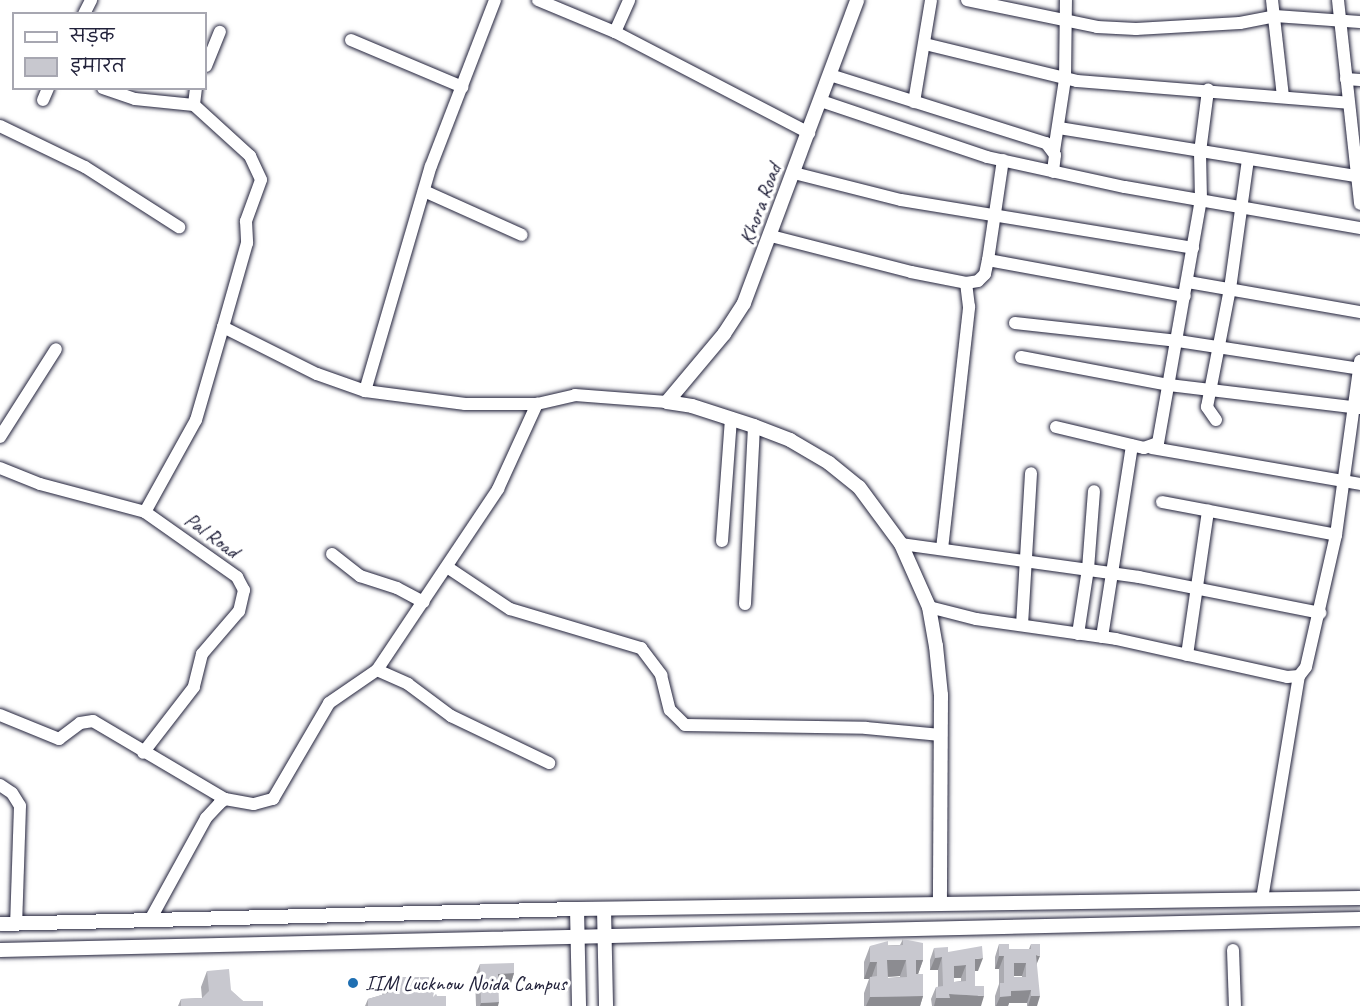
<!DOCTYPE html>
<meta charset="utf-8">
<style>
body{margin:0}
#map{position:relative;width:1360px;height:1006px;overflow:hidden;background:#fff;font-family:Caveat,"Playpen Sans Deva",sans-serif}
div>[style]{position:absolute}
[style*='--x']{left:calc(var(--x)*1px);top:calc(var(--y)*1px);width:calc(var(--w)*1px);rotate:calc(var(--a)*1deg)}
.roads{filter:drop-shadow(0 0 2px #22223b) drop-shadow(0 0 2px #22223b)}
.minor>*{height:12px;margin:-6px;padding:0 6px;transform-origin:6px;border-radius:6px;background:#fff}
.tertiary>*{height:14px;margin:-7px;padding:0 7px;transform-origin:7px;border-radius:7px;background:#fff}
.wall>*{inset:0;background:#acacb2}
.shaded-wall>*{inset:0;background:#8c8c91}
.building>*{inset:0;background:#c8c8cf}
.dots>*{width:16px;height:16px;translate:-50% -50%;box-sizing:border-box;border:3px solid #fff;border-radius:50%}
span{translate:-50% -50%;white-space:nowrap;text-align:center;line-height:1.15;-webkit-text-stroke:6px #fff;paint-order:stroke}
.street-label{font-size:21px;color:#22223b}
.poi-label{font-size:21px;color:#22223b}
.left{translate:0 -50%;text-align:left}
.legend{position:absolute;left:12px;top:12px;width:195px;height:78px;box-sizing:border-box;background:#fff;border:2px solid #a7a7b1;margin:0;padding:8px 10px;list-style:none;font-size:18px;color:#22223b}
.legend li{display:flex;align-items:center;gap:12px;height:30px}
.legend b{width:30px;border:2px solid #a7a7b1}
</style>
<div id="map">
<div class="roads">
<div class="minor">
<div style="--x:538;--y:0;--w:83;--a:22.6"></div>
<div style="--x:615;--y:32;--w:219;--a:27.5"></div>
<div style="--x:967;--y:0;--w:133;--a:11.7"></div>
<div style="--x:1097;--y:27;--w:39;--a:3"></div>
<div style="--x:1136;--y:29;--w:104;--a:-3.3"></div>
<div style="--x:1240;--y:23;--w:36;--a:-11"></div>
<div style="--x:1275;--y:16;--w:85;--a:4"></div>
<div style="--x:1272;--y:0;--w:97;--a:83.5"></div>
<div style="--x:1338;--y:0;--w:205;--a:83.8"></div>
<div style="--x:84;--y:14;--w:16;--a:-63"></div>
<div style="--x:615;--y:32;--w:35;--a:-66"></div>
<div style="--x:351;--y:40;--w:121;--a:22.9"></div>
<div style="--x:925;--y:44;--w:156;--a:13.7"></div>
<div style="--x:1077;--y:81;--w:272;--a:4.6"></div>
<div style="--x:206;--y:66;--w:37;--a:-68"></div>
<div style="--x:830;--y:75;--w:226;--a:17.5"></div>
<div style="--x:1046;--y:143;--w:15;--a:53"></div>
<div style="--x:1055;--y:155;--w:17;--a:97"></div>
<div style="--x:1346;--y:79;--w:14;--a:4"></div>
<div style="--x:103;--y:88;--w:34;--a:19"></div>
<div style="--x:135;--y:99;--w:59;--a:5.8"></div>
<div style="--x:196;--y:88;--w:17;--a:97"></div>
<div style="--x:194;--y:105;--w:76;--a:42.3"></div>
<div style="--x:250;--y:156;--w:26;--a:65"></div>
<div style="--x:261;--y:180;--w:44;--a:110.1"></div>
<div style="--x:246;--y:221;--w:22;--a:87"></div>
<div style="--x:247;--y:243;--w:87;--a:105.9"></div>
<div style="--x:43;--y:100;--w:13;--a:-67"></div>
<div style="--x:821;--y:101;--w:175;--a:18.6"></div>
<div style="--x:987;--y:157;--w:141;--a:12.3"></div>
<div style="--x:1125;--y:187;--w:239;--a:9.9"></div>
<div style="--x:914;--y:102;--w:103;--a:-80.5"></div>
<div style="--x:0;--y:126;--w:94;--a:25.8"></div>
<div style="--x:85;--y:167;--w:112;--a:32.6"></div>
<div style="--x:1059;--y:128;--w:302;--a:9.2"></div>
<div style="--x:1054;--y:151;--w:73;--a:-81.3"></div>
<div style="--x:1065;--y:79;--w:79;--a:-89.3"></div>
<div style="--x:794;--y:173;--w:110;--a:14.2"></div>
<div style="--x:901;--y:200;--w:296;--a:9.3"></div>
<div style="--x:424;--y:191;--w:107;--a:24.2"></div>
<div style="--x:771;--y:236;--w:145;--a:14.4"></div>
<div style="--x:911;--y:272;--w:56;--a:11.3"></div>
<div style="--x:966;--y:283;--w:12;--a:-9"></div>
<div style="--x:978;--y:281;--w:10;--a:-45"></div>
<div style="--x:985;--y:274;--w:14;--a:-78"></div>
<div style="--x:988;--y:260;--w:101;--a:-81.5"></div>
<div style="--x:988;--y:260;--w:200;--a:10.4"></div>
<div style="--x:1188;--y:282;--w:175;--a:9.9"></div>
<div style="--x:1015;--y:323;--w:164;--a:6.3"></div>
<div style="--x:1178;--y:341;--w:184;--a:8.7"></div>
<div style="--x:1021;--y:357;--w:151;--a:10.7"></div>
<div style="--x:1169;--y:385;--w:192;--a:6.9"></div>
<div style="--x:365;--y:391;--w:234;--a:-73.7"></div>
<div style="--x:431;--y:166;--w:178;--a:-68.9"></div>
<div style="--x:1216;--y:420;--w:16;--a:-125"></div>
<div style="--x:1207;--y:407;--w:120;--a:-79"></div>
<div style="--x:1230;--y:289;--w:130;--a:-82.1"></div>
<div style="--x:1056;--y:427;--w:90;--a:13.4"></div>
<div style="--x:1144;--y:448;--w:15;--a:-20"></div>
<div style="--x:1158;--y:443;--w:247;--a:-80"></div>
<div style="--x:1201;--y:200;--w:48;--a:-91.2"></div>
<div style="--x:1200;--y:152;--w:63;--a:-82.6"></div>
<div style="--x:0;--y:437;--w:104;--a:-57.5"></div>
<div style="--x:1152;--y:448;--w:211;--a:9.8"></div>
<div style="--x:0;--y:468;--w:43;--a:21.8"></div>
<div style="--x:40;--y:484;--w:109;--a:14.9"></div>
<div style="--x:145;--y:512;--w:113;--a:35.2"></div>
<div style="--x:237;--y:577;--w:15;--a:62"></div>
<div style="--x:244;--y:590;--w:22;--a:103"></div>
<div style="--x:239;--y:611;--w:57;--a:130.7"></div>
<div style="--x:202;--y:654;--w:34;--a:104"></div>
<div style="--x:194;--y:687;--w:83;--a:127.7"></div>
<div style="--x:1162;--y:502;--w:177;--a:10.7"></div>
<div style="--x:145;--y:512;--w:105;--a:-61"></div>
<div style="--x:196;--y:420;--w:97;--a:-73.8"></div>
<div style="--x:223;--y:327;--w:105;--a:26.6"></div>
<div style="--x:317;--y:374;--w:51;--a:19.5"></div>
<div style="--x:365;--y:391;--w:101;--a:7.4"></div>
<div style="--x:465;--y:404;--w:72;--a:0"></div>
<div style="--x:722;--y:541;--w:123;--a:-85.8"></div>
<div style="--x:901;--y:544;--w:240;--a:7.9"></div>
<div style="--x:1139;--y:577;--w:185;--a:11.2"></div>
<div style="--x:942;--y:549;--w:244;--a:-83.6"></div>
<div style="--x:969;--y:307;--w:24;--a:-97"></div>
<div style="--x:332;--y:554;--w:36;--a:38"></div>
<div style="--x:360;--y:576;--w:39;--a:18"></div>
<div style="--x:397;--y:588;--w:30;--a:28"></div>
<div style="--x:447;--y:567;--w:76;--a:33.7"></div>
<div style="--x:510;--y:609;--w:137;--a:16.6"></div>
<div style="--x:641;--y:648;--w:34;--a:53"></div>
<div style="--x:661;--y:675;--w:36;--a:76"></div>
<div style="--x:670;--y:710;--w:21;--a:45"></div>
<div style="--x:685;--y:725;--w:181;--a:0.9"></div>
<div style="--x:866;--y:728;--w:75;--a:5.3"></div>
<div style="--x:745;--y:604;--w:178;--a:-87.1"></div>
<div style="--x:929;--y:607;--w:49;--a:14.3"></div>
<div style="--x:976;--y:619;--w:141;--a:8.1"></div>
<div style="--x:1116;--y:639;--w:175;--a:12.5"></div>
<div style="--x:1287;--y:677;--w:12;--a:-5"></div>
<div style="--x:1022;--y:625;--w:152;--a:-86.6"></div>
<div style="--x:1078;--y:634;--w:66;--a:-81.3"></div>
<div style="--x:1088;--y:569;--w:78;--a:-85.6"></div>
<div style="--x:1102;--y:637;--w:194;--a:-81.1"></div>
<div style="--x:1187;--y:655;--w:146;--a:-81.7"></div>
<div style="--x:377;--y:670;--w:34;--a:24"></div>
<div style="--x:408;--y:684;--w:54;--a:36.7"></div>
<div style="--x:451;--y:716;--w:109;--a:25.6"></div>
<div style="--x:0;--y:715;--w:64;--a:22.1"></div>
<div style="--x:59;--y:739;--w:26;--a:-37"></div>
<div style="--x:80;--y:723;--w:13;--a:-9"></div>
<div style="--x:93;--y:721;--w:153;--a:30.6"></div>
<div style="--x:0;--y:785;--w:14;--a:34"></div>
<div style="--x:12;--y:793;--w:15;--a:58"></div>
<div style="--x:20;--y:806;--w:118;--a:91.9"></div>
<div style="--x:1262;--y:899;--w:226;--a:-80.6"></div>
<div style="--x:1299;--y:676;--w:11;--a:-52"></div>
<div style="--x:1306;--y:667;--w:135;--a:-77.2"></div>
<div style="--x:1336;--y:535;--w:176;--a:-82.1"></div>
<div style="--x:150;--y:920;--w:116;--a:-61.2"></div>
<div style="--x:206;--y:818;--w:19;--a:-47"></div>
<div style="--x:219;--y:804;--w:8;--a:-40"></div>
<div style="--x:225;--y:799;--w:29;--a:10"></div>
<div style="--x:254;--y:804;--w:20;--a:-15"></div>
<div style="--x:273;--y:799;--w:111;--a:-59.7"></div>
<div style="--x:329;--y:703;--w:58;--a:-34.5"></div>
<div style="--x:377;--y:670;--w:218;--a:-56.2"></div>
<div style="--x:498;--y:489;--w:94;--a:-65.4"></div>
<div style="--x:537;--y:404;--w:39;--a:-13"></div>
<div style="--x:575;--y:395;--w:92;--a:4.4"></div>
<div style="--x:1233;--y:950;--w:56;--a:88"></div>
</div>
<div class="tertiary">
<div style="--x:667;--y:402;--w:25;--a:9"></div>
<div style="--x:692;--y:406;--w:65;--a:17.9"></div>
<div style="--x:754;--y:426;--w:39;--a:21"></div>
<div style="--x:790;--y:440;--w:45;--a:30.5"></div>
<div style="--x:829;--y:463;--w:38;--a:39"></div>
<div style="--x:859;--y:487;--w:71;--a:53.6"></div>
<div style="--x:901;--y:544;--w:69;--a:66"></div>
<div style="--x:929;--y:607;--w:40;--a:80"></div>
<div style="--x:936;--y:646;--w:49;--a:84.2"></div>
<div style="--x:941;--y:695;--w:209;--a:90.3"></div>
<div style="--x:667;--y:402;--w:89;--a:-50"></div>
<div style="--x:724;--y:334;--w:37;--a:-57"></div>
<div style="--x:744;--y:303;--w:323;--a:-69.5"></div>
<div style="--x:577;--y:909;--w:97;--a:88.8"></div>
<div style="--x:604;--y:909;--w:97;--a:88.8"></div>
<div style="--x:0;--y:924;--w:577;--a:-1.49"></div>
<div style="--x:577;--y:909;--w:783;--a:-0.8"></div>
<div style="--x:0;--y:950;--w:1360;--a:-1.31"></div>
</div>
</div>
<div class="wall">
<div style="clip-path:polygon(evenodd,903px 939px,923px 960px,918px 974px,923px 996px,920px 1006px,864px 1006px,864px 993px,869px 979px,864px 979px,864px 962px,870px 946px,900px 945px,903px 939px,900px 976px,900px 977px,888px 978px,888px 977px,900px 976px)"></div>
<div style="clip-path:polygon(evenodd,999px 944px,1009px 949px,1029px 949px,1031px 944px,1037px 965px,1037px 1006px,1027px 1006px,1027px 1003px,1009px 1003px,1008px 1006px,995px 1006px,995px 996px,999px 984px,999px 969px,995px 969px,995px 957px,999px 944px,1014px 976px,1022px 976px,1022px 977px,1014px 977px,1014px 976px)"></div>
<div style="clip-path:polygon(evenodd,934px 948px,948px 952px,978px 971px,975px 971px,975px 986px,981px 1006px,932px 1006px,931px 999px,936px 987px,938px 987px,938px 970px,930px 970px,930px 960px,934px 948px,954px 978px,961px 978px,961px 981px,954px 982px,954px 978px)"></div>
<div style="clip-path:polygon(480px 964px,514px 973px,510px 986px,498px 986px,498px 1006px,476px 1006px,475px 976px)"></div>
<div style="clip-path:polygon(207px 971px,243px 1001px,263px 1006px,178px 1006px,181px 999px,202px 998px,201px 987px)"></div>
<div style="clip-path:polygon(388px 977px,437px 996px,446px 1006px,365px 1006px,368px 999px,382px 995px)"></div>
</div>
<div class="shaded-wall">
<div style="clip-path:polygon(1036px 955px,1040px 956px,1035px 968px)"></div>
<div style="clip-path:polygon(999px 956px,1004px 956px,999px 969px,995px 969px)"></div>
<div style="clip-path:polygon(942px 957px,938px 970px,930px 970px,935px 958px)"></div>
<div style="clip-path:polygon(983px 958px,978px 971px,970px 971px,975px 959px)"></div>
<div style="clip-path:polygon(887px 960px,906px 960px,900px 976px,881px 977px)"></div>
<div style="clip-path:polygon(916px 960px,923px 960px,917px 977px,910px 977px)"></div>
<div style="clip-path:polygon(870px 962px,877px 962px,871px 979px,870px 977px,869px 979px,864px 979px)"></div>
<div style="clip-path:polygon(1014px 963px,1026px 963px,1022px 976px,1009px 976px)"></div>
<div style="clip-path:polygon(966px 965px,961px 978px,949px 978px,954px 966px)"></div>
<div style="clip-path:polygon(514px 973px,510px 986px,494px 986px,498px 974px)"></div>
<div style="clip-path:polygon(1031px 990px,1027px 1003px,1009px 1003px,1008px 1006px,996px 1006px,1000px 997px,1011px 991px)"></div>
<div style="clip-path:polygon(949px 994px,984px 996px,981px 1006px,934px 1006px,936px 998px)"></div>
<div style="clip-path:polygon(923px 996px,920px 1006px,866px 1006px,870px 997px)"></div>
<div style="clip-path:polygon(1031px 996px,1040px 996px,1037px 1006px,1028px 1006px)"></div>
<div style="clip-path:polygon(499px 1002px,498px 1006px,480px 1006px,481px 1003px)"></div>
</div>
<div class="building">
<div style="clip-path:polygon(evenodd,903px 939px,923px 943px,923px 960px,916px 960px,916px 974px,923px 974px,923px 996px,870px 997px,870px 977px,877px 976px,877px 962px,870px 962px,870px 946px,888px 941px,888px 946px,903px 945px,903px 939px,887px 960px,906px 960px,907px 977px,888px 978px,887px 960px)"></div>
<div style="clip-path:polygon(evenodd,999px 944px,1009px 944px,1009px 949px,1031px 949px,1031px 944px,1040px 944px,1040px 956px,1036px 955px,1040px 996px,1031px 996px,1031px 990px,1011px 991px,1011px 996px,1000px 997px,1000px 983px,1004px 983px,1004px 956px,999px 956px,999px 944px,1014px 963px,1026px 963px,1026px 977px,1014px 977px,1014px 963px)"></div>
<div style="clip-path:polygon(evenodd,982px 946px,983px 958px,975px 959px,975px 986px,984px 986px,984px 996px,949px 994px,950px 998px,936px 998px,936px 987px,943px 986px,942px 957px,935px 958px,934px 948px,948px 947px,948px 952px,982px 946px,966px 965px,966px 981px,954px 982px,954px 966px,966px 965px)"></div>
<div style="clip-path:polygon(514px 963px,514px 973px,498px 974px,499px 1002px,481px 1003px,480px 964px)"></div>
<div style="clip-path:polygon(229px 969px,231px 990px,243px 1001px,263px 1001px,263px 1006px,181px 1006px,181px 999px,202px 998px,209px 991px,207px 971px)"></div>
<div style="clip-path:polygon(388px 977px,429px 977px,437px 996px,446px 996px,446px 1006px,368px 1006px,368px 999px,388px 993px)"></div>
</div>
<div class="dots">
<div style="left:353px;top:983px;background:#1f6fb2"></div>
</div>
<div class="street-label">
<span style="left:760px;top:204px;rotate:-70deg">Khora Road</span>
<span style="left:212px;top:535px;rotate:36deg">Pal Road</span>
</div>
<div class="poi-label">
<span class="left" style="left:365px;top:983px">IIM Lucknow Noida Campus</span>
</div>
<ul class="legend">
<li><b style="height:8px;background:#fff"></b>सड़क</li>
<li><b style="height:16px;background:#c8c8cf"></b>इमारत</li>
</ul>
</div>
